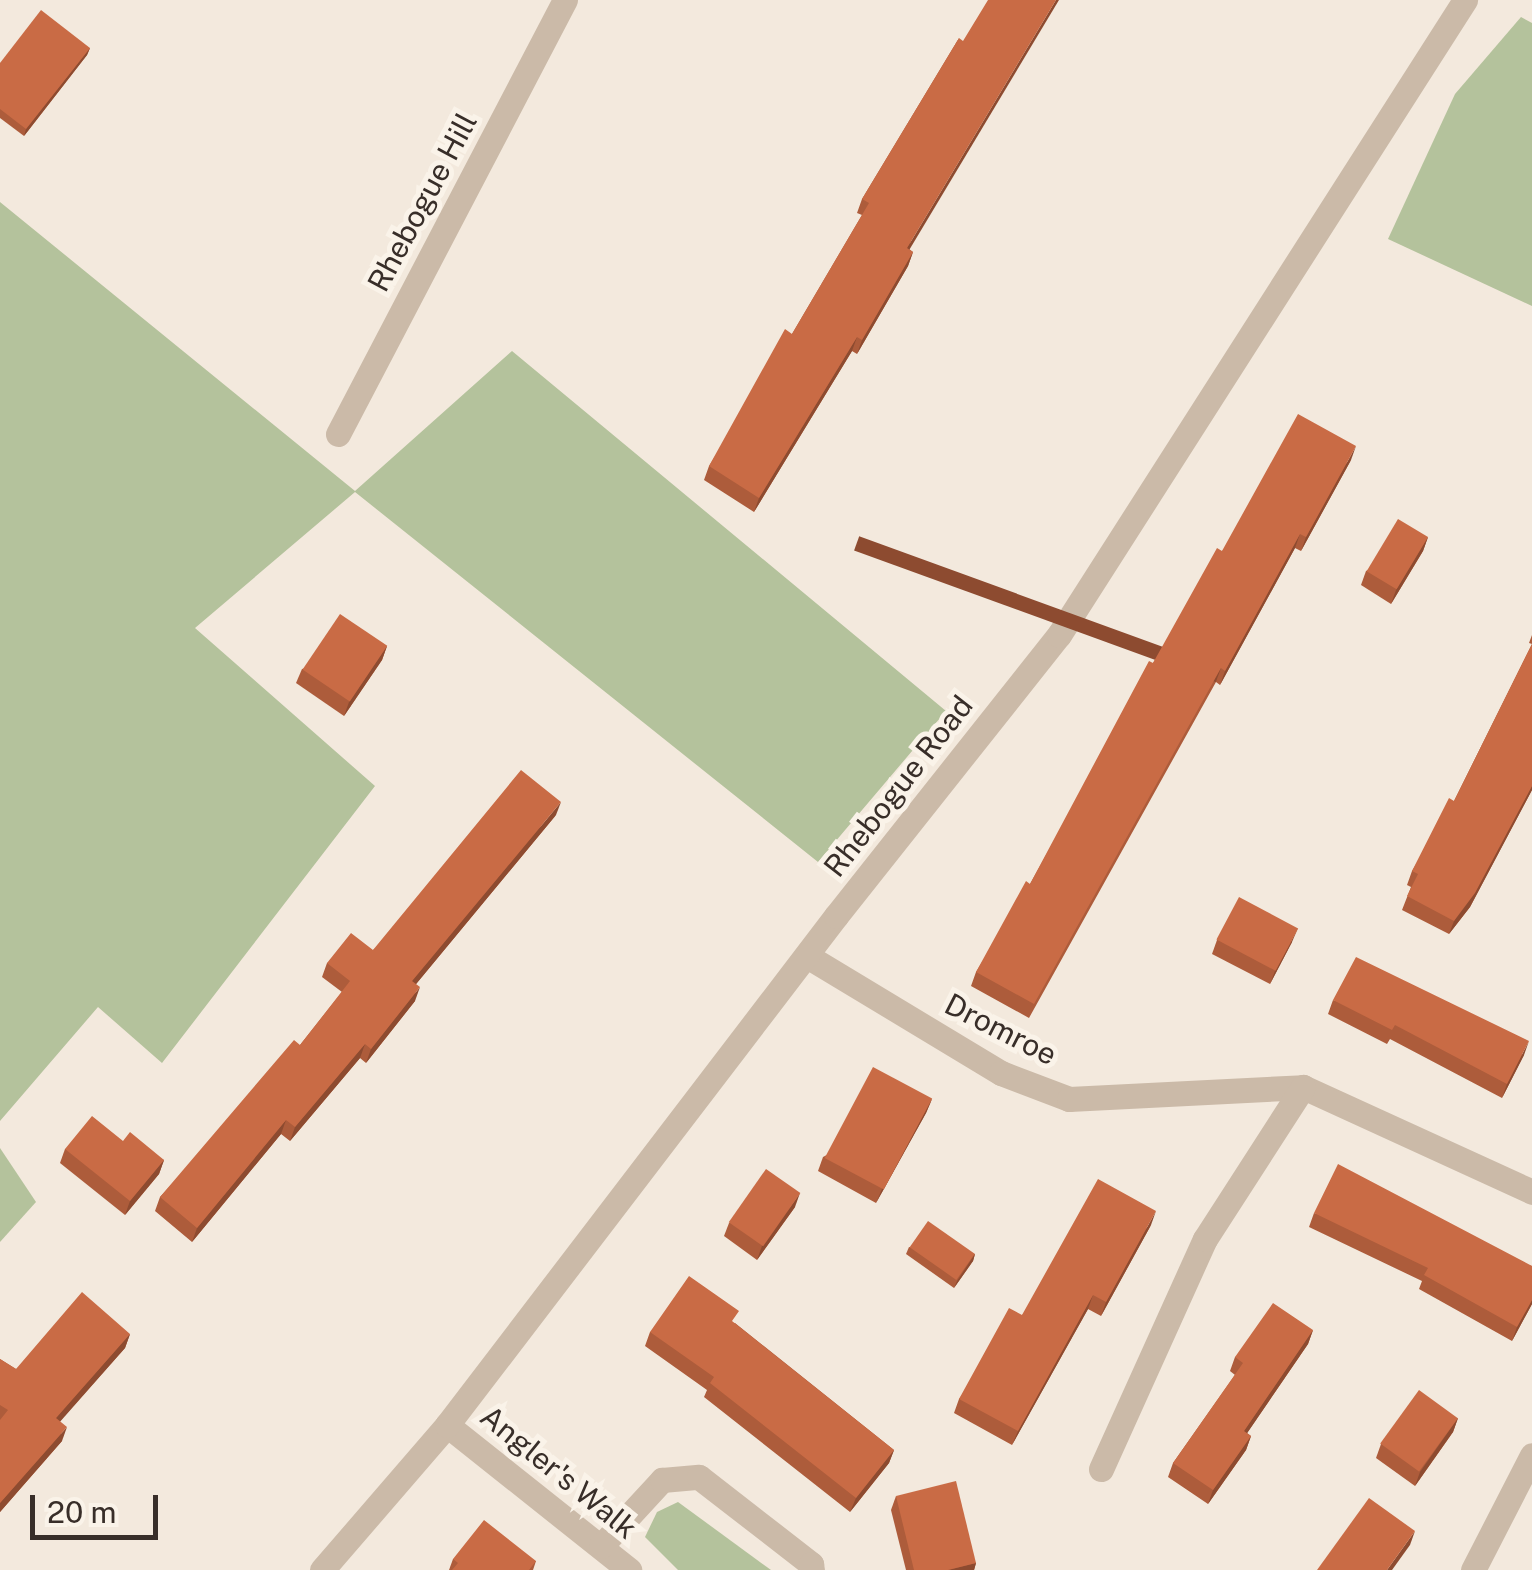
<!DOCTYPE html>
<style>
body{margin:0}
#map{position:relative;width:1532px;height:1570px;overflow:hidden;background:#f3e9dd;font-family:"Public Sans",sans-serif}
div>[style]{position:absolute}
[style*='--x']{left:calc(var(--x)*1px);top:calc(var(--y)*1px);width:calc(var(--w)*1px);rotate:calc(var(--a)*1deg)}
.green>*{inset:0;background:#b4c29c}
.street>*{height:25px;margin:-12.5px;padding:0 12.5px;transform-origin:12.5px;border-radius:12.5px;background:#cbbaa8}
.wall>*{inset:0;background:#ad5c3b}
.shaded-wall>*{inset:0;background:#8d4b30;transform-origin:0 0}
.building>*{inset:0;background:#c96b45;transform-origin:0 0}
span{translate:-50% -50%;white-space:nowrap;text-align:center;line-height:1.15;-webkit-text-stroke:10px #faf3e9;paint-order:stroke}
.street-label{font-size:30px;color:#382e29}
.scale{position:absolute;left:30px;top:1495px;width:128px;height:45px;box-sizing:border-box;border:5px solid #382e29;border-top:0;padding-left:12px;font-size:30px;line-height:35px;white-space:nowrap;color:#382e29;-webkit-text-stroke:8px #faf3e9;paint-order:stroke}
</style>
<div id="map">
<div class="green">
<div style="clip-path:polygon(1521px 17px,1532px 23px,1532px 306px,1388px 239px,1455px 94px)"></div>
<div style="clip-path:polygon(0 202px,355px 491px,512px 351px,946px 711px,818px 862px,355px 492px,195px 628px,375px 786px,162px 1063px,98px 1007px,0 1121px)"></div>
<div style="clip-path:polygon(0 1148px,36px 1202px,0 1242px)"></div>
<div style="clip-path:polygon(678px 1502px,771px 1570px,678px 1570px,645px 1537px,657px 1512px)"></div>
</div>
<div class="street">
<div style="--x:338;--y:434;--w:490;--a:-62.4"></div>
<div style="--x:807;--y:956;--w:227;--a:31.1"></div>
<div style="--x:1001;--y:1073;--w:73;--a:20.9"></div>
<div style="--x:1069;--y:1099;--w:234;--a:-2.9"></div>
<div style="--x:1303;--y:1087;--w:252;--a:24.6"></div>
<div style="--x:447;--y:1425;--w:233;--a:38.5"></div>
<div style="--x:1101;--y:1469;--w:252;--a:-65.7"></div>
<div style="--x:1205;--y:1239;--w:181;--a:-57.2"></div>
<div style="--x:601;--y:1546;--w:90;--a:-47.3"></div>
<div style="--x:662;--y:1480;--w:37;--a:-5"></div>
<div style="--x:699;--y:1477;--w:142;--a:37.8"></div>
<div style="--x:811;--y:1564;--w:6;--a:81"></div>
<div style="--x:322;--y:1570;--w:191;--a:-49.2"></div>
<div style="--x:447;--y:1425;--w:641;--a:-52.61"></div>
<div style="--x:836;--y:916;--w:359;--a:-51.6"></div>
<div style="--x:1059;--y:635;--w:754;--a:-57.41"></div>
<div style="--x:1473;--y:1570;--w:129;--a:-62.8"></div>
</div>
<div class="wall">
<div style="clip-path:polygon(959px 38px,909px 249px,913px 252px,908px 266px,857px 354px,852px 351px,754px 512px,704px 480px,709px 466px,792px 334px,862px 215px,857px 213px,862px 199px)"></div>
<div style="clip-path:polygon(90px 48px,87px 55px,24px 136px,0 118px,0 63px)"></div>
<div style="clip-path:polygon(1351px 460px,1301px 551px,1295px 548px,1220px 685px,1216px 682px,1029px 1018px,971px 986px,976px 972px,1030px 884px,1153px 663px,1222px 551px)"></div>
<div style="clip-path:polygon(1428px 537px,1423px 551px,1391px 604px,1361px 585px,1366px 571px)"></div>
<div style="clip-path:polygon(1532px 635px,1532px 790px,1470px 907px,1449px 934px,1402px 910px,1411px 887px,1407px 885px,1412px 871px,1454px 801px,1532px 644px,1529px 643px)"></div>
<div style="clip-path:polygon(387px 646px,382px 660px,344px 716px,296px 683px,302px 669px)"></div>
<div style="clip-path:polygon(556px 815px,416px 984px,415px 1001px,366px 1063px,360px 1058px,290px 1141px,281px 1134px,192px 1242px,155px 1211px,160px 1197px,300px 1045px,342px 992px,322px 977px,327px 963px,373px 950px)"></div>
<div style="clip-path:polygon(1217px 940px,1292px 942px,1270px 984px,1212px 954px)"></div>
<div style="clip-path:polygon(1333px 1000px,1524px 1055px,1502px 1098px,1390px 1039px,1387px 1044px,1328px 1014px)"></div>
<div style="clip-path:polygon(932px 1099px,926px 1113px,876px 1203px,818px 1171px,823px 1157px)"></div>
<div style="clip-path:polygon(123px 1141px,164px 1160px,159px 1174px,125px 1215px,60px 1163px,65px 1149px)"></div>
<div style="clip-path:polygon(795px 1207px,757px 1260px,724px 1236px,729px 1223px)"></div>
<div style="clip-path:polygon(1314px 1213px,1532px 1266px,1532px 1304px,1512px 1341px,1419px 1289px,1422px 1281px,1309px 1227px)"></div>
<div style="clip-path:polygon(1151px 1225px,1101px 1316px,1088px 1309px,1012px 1445px,954px 1413px,959px 1399px,1022px 1315px)"></div>
<div style="clip-path:polygon(909px 1247px,975px 1254px,973px 1261px,954px 1288px,906px 1254px)"></div>
<div style="clip-path:polygon(735px 1323px,894px 1450px,889px 1463px,850px 1512px,704px 1397px,707px 1390px,645px 1346px,650px 1332px)"></div>
<div style="clip-path:polygon(1313px 1330px,1308px 1344px,1247px 1433px,1251px 1436px,1246px 1450px,1208px 1504px,1168px 1477px,1173px 1463px,1235px 1375px,1230px 1371px,1235px 1357px)"></div>
<div style="clip-path:polygon(130px 1334px,125px 1348px,60px 1421px,62px 1441px,0 1512px,0 1359px,16px 1369px)"></div>
<div style="clip-path:polygon(1458px 1418px,1453px 1432px,1415px 1486px,1376px 1458px,1381px 1444px)"></div>
<div style="clip-path:polygon(896px 1496px,976px 1563px,974px 1570px,906px 1570px,891px 1510px)"></div>
<div style="clip-path:polygon(453px 1559px,536px 1561px,533px 1570px,449px 1570px)"></div>
</div>
<div class="shaded-wall">
<div style="clip-path:polygon(1056px 0,1059px 0,902px 262px,907px 248px)"></div>
<div style="clip-path:polygon(90px 48px,87px 55px,24px 136px,26px 129px)"></div>
<div style="clip-path:polygon(913px 252px,908px 266px,857px 354px,862px 340px)"></div>
<div style="clip-path:polygon(857px 337px,852px 351px,754px 512px,759px 498px)"></div>
<div style="clip-path:polygon(1356px 446px,1351px 460px,1301px 551px,1306px 537px)"></div>
<div style="clip-path:polygon(1300px 534px,1295px 548px,1220px 685px,1225px 671px)"></div>
<div style="clip-path:polygon(1428px 537px,1423px 551px,1391px 604px,1396px 590px)"></div>
<div style="clip-path:polygon(387px 646px,382px 660px,344px 716px,349px 702px)"></div>
<div style="left:1221px;top:668px;width:15px;height:385px;rotate:110deg"></div>
<div style="clip-path:polygon(1532px 786px,1532px 790px,1470px 907px,1449px 934px,1454px 921px)"></div>
<div style="clip-path:polygon(561px 802px,556px 815px,407px 995px,412px 981px)"></div>
<div style="clip-path:polygon(1298px 928px,1292px 942px,1270px 984px,1275px 971px)"></div>
<div style="clip-path:polygon(420px 987px,415px 1001px,366px 1063px,371px 1049px)"></div>
<div style="clip-path:polygon(1529px 1041px,1524px 1055px,1502px 1098px,1507px 1084px)"></div>
<div style="clip-path:polygon(365px 1044px,360px 1058px,290px 1141px,295px 1127px)"></div>
<div style="clip-path:polygon(932px 1099px,926px 1113px,876px 1203px,882px 1189px)"></div>
<div style="clip-path:polygon(286px 1120px,281px 1134px,192px 1242px,197px 1228px)"></div>
<div style="clip-path:polygon(164px 1160px,159px 1174px,125px 1215px,130px 1201px)"></div>
<div style="clip-path:polygon(800px 1193px,795px 1207px,757px 1260px,762px 1246px)"></div>
<div style="clip-path:polygon(1156px 1211px,1151px 1225px,1101px 1316px,1106px 1302px)"></div>
<div style="clip-path:polygon(975px 1254px,973px 1261px,954px 1288px,957px 1281px)"></div>
<div style="clip-path:polygon(1093px 1295px,1088px 1309px,1012px 1445px,1018px 1431px)"></div>
<div style="clip-path:polygon(1532px 1300px,1532px 1304px,1512px 1341px,1517px 1327px)"></div>
<div style="clip-path:polygon(1313px 1330px,1308px 1344px,1239px 1445px,1244px 1431px)"></div>
<div style="clip-path:polygon(130px 1334px,125px 1348px,51px 1432px,56px 1418px)"></div>
<div style="clip-path:polygon(1458px 1418px,1453px 1432px,1415px 1486px,1420px 1472px)"></div>
<div style="clip-path:polygon(67px 1427px,62px 1441px,0 1512px,0 1503px)"></div>
<div style="clip-path:polygon(1251px 1436px,1246px 1450px,1208px 1504px,1213px 1490px)"></div>
<div style="clip-path:polygon(894px 1450px,889px 1463px,850px 1512px,856px 1498px)"></div>
<div style="clip-path:polygon(1415px 1531px,1410px 1545px,1392px 1570px,1387px 1570px)"></div>
<div style="clip-path:polygon(976px 1563px,974px 1570px,948px 1570px)"></div>
</div>
<div class="building">
<div style="clip-path:polygon(988px 0,1056px 0,907px 248px,913px 252px,862px 340px,857px 337px,759px 498px,709px 466px,785px 329px,792px 334px,869px 203px,862px 199px,959px 38px,963px 41px)"></div>
<div style="clip-path:polygon(41px 10px,90px 48px,26px 129px,0 109px,0 63px)"></div>
<div style="clip-path:polygon(1298px 414px,1356px 446px,1306px 537px,1300px 534px,1225px 671px,1221px 668px,1034px 1004px,976px 972px,1026px 881px,1030px 884px,1149px 661px,1153px 663px,1217px 548px,1222px 551px)"></div>
<div style="left:1398px;top:519px;width:35px;height:61px;rotate:31deg"></div>
<div style="left:340px;top:614px;width:57px;height:67px;rotate:34deg"></div>
<div style="clip-path:polygon(1532px 644px,1532px 786px,1475px 893px,1454px 921px,1407px 896px,1418px 874px,1412px 871px,1449px 798px,1454px 801px)"></div>
<div style="clip-path:polygon(521px 770px,561px 802px,412px 981px,420px 987px,371px 1049px,365px 1044px,295px 1127px,286px 1120px,197px 1228px,160px 1197px,294px 1040px,300px 1045px,350px 981px,327px 963px,351px 933px,373px 950px)"></div>
<div style="left:1239px;top:897px;width:67px;height:48px;rotate:28deg"></div>
<div style="clip-path:polygon(1356px 957px,1529px 1041px,1507px 1084px,1395px 1025px,1392px 1030px,1333px 1000px)"></div>
<div style="left:873px;top:1067px;width:67px;height:103px;rotate:28deg"></div>
<div style="clip-path:polygon(92px 1116px,123px 1141px,130px 1132px,164px 1160px,130px 1201px,65px 1149px)"></div>
<div style="clip-path:polygon(1338px 1164px,1532px 1266px,1532px 1300px,1517px 1327px,1424px 1275px,1428px 1268px,1314px 1213px)"></div>
<div style="left:766px;top:1169px;width:42px;height:65px;rotate:35deg"></div>
<div style="clip-path:polygon(1098px 1179px,1156px 1211px,1106px 1302px,1093px 1295px,1018px 1431px,959px 1399px,1009px 1308px,1022px 1315px)"></div>
<div style="left:928px;top:1221px;width:57px;height:32px;rotate:35deg"></div>
<div style="clip-path:polygon(689px 1276px,739px 1311px,732px 1321px,894px 1450px,856px 1498px,710px 1383px,714px 1377px,650px 1332px)"></div>
<div style="clip-path:polygon(82px 1292px,130px 1334px,56px 1418px,67px 1427px,0 1503px,0 1420px,8px 1410px,0 1405px,0 1359px,16px 1369px)"></div>
<div style="clip-path:polygon(1273px 1303px,1313px 1330px,1244px 1431px,1251px 1436px,1213px 1490px,1173px 1463px,1243px 1363px,1235px 1357px)"></div>
<div style="left:1419px;top:1390px;width:48px;height:66px;rotate:36deg"></div>
<div style="clip-path:polygon(956px 1481px,976px 1563px,948px 1570px,914px 1570px,896px 1496px)"></div>
<div style="clip-path:polygon(1369px 1498px,1415px 1531px,1387px 1570px,1317px 1570px)"></div>
<div style="clip-path:polygon(484px 1520px,536px 1561px,529px 1570px,452px 1570px,458px 1563px,453px 1559px)"></div>
</div>
<div class="street-label">
<span style="left:422px;top:202px;rotate:-62deg">Rhebogue Hill</span>
<span style="left:898px;top:786px;rotate:-52deg">Rhebogue Road</span>
<span style="left:1001px;top:1029px;rotate:27deg">Dromroe</span>
<span style="left:559px;top:1472px;rotate:39deg">Angler's Walk</span>
</div>
<div class="scale">20 m</div>
</div>
